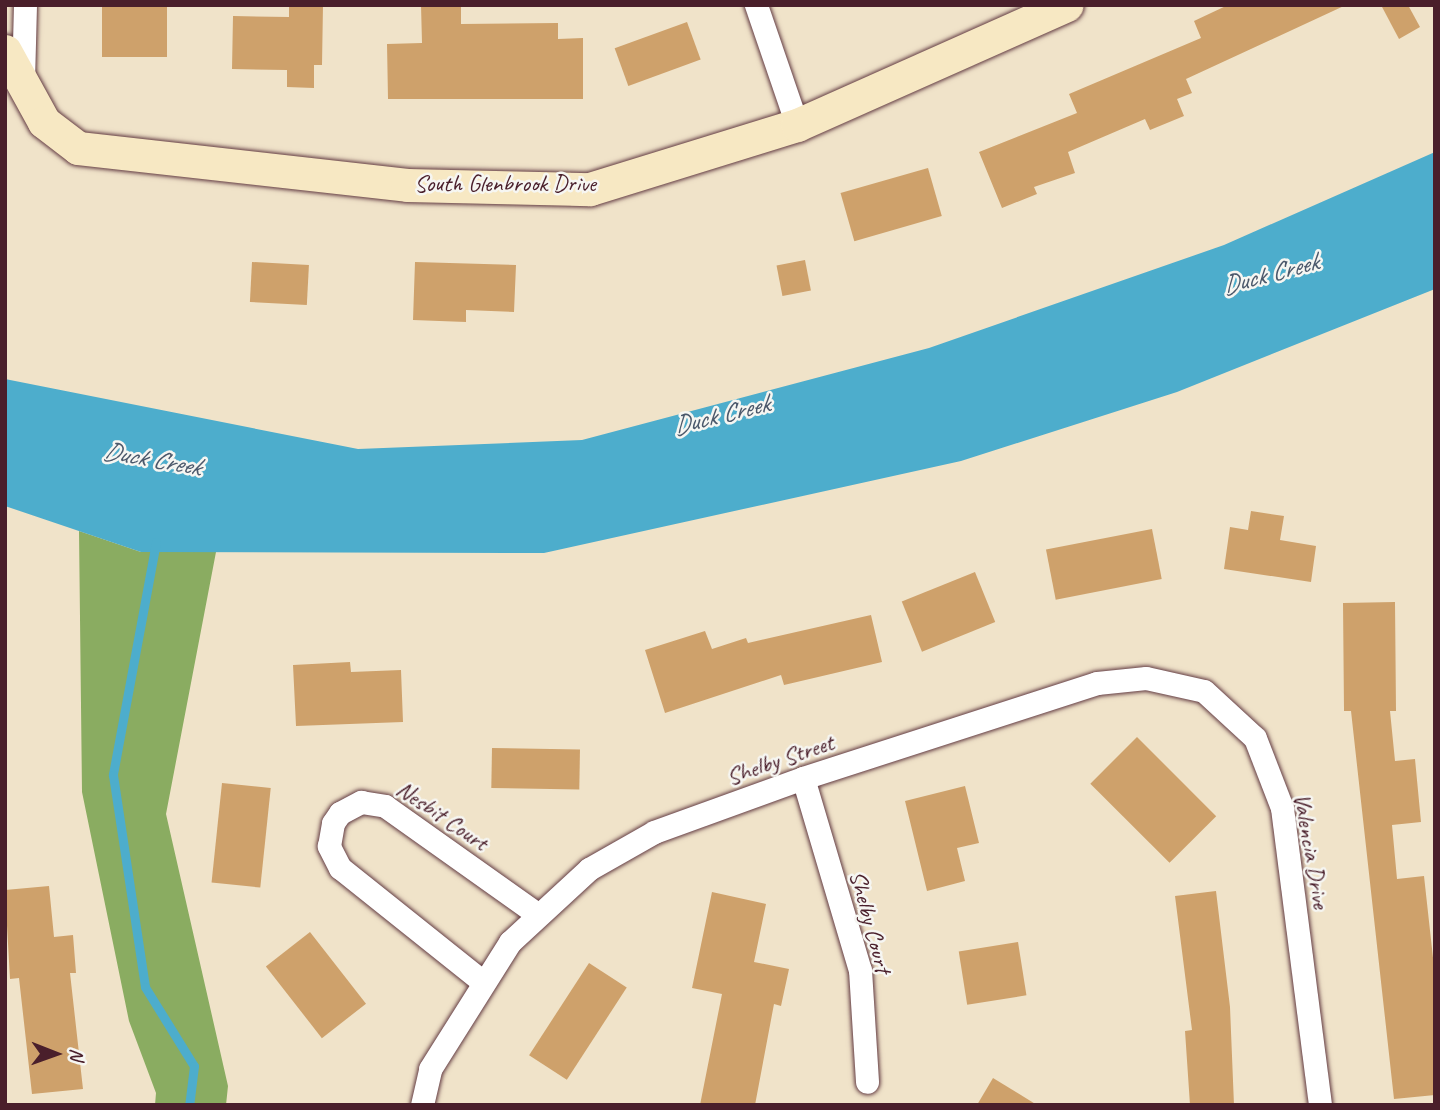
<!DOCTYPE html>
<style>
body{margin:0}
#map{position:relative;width:1440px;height:1110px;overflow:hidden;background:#f0e3c9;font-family:Caveat,sans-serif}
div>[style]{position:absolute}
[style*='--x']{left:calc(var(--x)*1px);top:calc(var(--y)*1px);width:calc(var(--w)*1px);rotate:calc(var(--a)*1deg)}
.forest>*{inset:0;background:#8aac61}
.water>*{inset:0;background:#4dadcc}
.stream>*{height:9px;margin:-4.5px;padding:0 4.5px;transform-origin:4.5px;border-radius:4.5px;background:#4dadcc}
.building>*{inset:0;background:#cea16b;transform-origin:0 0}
.roads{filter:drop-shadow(0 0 2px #633c43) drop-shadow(0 0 2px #633c43)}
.street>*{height:23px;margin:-11.5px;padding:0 11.5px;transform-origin:11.5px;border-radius:11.5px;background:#fff}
.secondary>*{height:33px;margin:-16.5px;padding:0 16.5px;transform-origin:16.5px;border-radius:16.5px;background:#f7e8c3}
span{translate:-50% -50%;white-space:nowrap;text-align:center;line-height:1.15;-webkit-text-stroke:5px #f6f6f2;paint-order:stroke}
.street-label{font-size:24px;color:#4a1f2b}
.water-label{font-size:26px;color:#4b586b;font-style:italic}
.frame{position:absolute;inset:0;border:7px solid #4a1f2b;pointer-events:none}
.north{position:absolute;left:21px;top:1019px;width:70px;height:70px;-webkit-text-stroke:5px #f6f6f2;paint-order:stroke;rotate:91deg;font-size:19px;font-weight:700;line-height:28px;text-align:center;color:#4a1f2b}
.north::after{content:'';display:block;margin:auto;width:24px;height:32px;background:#4a1f2b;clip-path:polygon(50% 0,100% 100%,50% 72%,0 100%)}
</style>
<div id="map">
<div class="forest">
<div style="clip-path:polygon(79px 531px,141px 552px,216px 552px,166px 814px,228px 1086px,226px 1105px,155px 1105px,156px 1093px,129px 1021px,82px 792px)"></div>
</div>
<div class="water">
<div style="clip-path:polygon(1435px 152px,1435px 289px,1177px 392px,961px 461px,544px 553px,141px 552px,5px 506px,5px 379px,358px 449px,582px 440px,929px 348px,1224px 245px)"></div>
</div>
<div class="stream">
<div style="--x:156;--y:542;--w:237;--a:100.5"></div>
<div style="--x:113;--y:775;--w:214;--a:81.4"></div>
<div style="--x:145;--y:987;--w:93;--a:58.2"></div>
<div style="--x:194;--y:1066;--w:39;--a:97"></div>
</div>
<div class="building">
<div style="left:102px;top:5px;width:65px;height:52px"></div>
<div style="clip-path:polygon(289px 5px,323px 5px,322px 65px,314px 65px,314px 88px,287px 87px,287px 70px,232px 69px,233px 16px,289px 17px)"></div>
<div style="clip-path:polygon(421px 5px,461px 5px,461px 24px,558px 23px,558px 39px,583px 38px,583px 99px,388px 99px,387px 44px,422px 43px)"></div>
<div style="clip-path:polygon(1228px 5px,1346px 5px,1186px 79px,1192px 93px,1177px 99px,1184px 116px,1150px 130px,1145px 119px,1068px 152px,1075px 173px,1034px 187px,1037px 194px,1002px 208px,979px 152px,1077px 113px,1069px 94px,1201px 38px,1194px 21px)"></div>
<div style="clip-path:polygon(1381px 5px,1408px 5px,1420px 27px,1399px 39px)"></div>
<div style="left:687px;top:22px;width:40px;height:77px;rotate:70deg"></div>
<div style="left:928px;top:168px;width:50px;height:91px;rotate:74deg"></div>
<div style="left:805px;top:260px;width:31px;height:29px;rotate:79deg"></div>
<div style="left:252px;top:262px;width:57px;height:40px;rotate:3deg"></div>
<div style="clip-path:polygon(415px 262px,516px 265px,514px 312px,466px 310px,466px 322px,413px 320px)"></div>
<div style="clip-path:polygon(1251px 511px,1284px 516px,1280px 540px,1316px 546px,1311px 582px,1224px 569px,1230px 527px,1248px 530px)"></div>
<div style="left:1152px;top:529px;width:51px;height:108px;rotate:79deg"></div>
<div style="left:975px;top:572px;width:54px;height:79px;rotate:68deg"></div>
<div style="clip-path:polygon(1395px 602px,1396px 711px,1390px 711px,1395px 761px,1415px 759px,1421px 822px,1392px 825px,1397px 879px,1424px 876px,1435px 976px,1435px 1095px,1394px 1099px,1351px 711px,1344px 711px,1343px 603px)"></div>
<div style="clip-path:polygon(871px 615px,882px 662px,784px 685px,781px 675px,665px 713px,645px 650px,705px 631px,712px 649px,746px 638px,748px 643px)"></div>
<div style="clip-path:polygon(350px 662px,351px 672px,401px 670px,403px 722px,296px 726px,293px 665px)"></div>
<div style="left:1137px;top:737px;width:112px;height:66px;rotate:45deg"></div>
<div style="left:492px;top:748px;width:88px;height:40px;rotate:1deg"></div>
<div style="left:222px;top:783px;width:49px;height:100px;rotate:6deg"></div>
<div style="clip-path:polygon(965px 786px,979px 843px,957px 848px,965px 881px,927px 891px,905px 801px)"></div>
<div style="clip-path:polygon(49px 886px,54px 937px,73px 935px,76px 973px,70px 973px,83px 1089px,32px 1094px,19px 978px,10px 979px,5px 890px)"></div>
<div style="clip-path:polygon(1216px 891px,1230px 1007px,1234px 1105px,1190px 1105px,1185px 1031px,1192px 1030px,1175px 896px)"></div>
<div style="clip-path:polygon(712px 892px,766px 904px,754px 962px,789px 969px,781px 1006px,774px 1004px,755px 1105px,700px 1105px,722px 994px,692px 988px)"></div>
<div style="left:310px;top:932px;width:91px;height:56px;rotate:52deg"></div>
<div style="left:1018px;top:942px;width:54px;height:60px;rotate:81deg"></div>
<div style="left:589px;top:963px;width:45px;height:110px;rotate:33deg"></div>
<div style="clip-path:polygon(993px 1078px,1037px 1105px,977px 1105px)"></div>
</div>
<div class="roads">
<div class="street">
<div style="--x:756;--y:5;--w:127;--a:71.1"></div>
<div style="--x:23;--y:81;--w:76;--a:-88.5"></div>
<div style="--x:803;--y:778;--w:200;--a:73.5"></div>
<div style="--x:860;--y:970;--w:112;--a:86.4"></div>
<div style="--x:483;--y:982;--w:183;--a:-141.4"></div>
<div style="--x:340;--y:868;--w:25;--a:-117"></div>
<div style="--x:329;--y:846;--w:23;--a:-80"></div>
<div style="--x:333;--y:823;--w:12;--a:-55"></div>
<div style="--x:340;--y:813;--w:24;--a:-28"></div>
<div style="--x:361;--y:802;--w:24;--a:9"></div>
<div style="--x:385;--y:806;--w:186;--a:35.4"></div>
<div style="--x:422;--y:1105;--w:37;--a:-77"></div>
<div style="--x:430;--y:1069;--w:150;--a:-57.8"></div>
<div style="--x:510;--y:942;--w:108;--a:-42.7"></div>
<div style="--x:589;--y:869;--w:75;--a:-29.6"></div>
<div style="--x:654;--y:832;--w:158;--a:-19.9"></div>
<div style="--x:803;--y:778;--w:309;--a:-17.9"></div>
<div style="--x:1097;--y:683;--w:49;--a:-5.8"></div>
<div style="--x:1146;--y:678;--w:59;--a:12.6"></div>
<div style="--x:1204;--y:691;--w:69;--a:42.7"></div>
<div style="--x:1255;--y:738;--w:75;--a:68.9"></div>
<div style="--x:1282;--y:808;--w:299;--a:82.7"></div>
</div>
<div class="secondary">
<div style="--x:5;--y:51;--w:81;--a:61.2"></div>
<div style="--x:44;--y:122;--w:43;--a:37.4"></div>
<div style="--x:78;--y:148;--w:331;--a:6.4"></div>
<div style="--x:407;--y:185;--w:183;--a:1.3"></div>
<div style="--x:590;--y:189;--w:217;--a:-17.2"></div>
<div style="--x:797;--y:125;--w:295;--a:-24"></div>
</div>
</div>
<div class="street-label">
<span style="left:505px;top:184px">South Glenbrook Drive</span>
<span style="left:780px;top:760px;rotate:-19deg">Shelby Street</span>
<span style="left:442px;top:816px;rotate:34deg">Nesbit Court</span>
<span style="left:1311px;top:851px;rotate:80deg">Valencia Drive</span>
<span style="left:870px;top:922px;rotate:75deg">Shelby Court</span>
</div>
<div class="water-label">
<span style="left:1270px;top:274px;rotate:-15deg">Duck Creek</span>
<span style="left:721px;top:415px;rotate:-14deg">Duck Creek</span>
<span style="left:152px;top:459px;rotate:10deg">Duck Creek</span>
</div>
<div class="frame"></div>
<div class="north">N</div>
</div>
